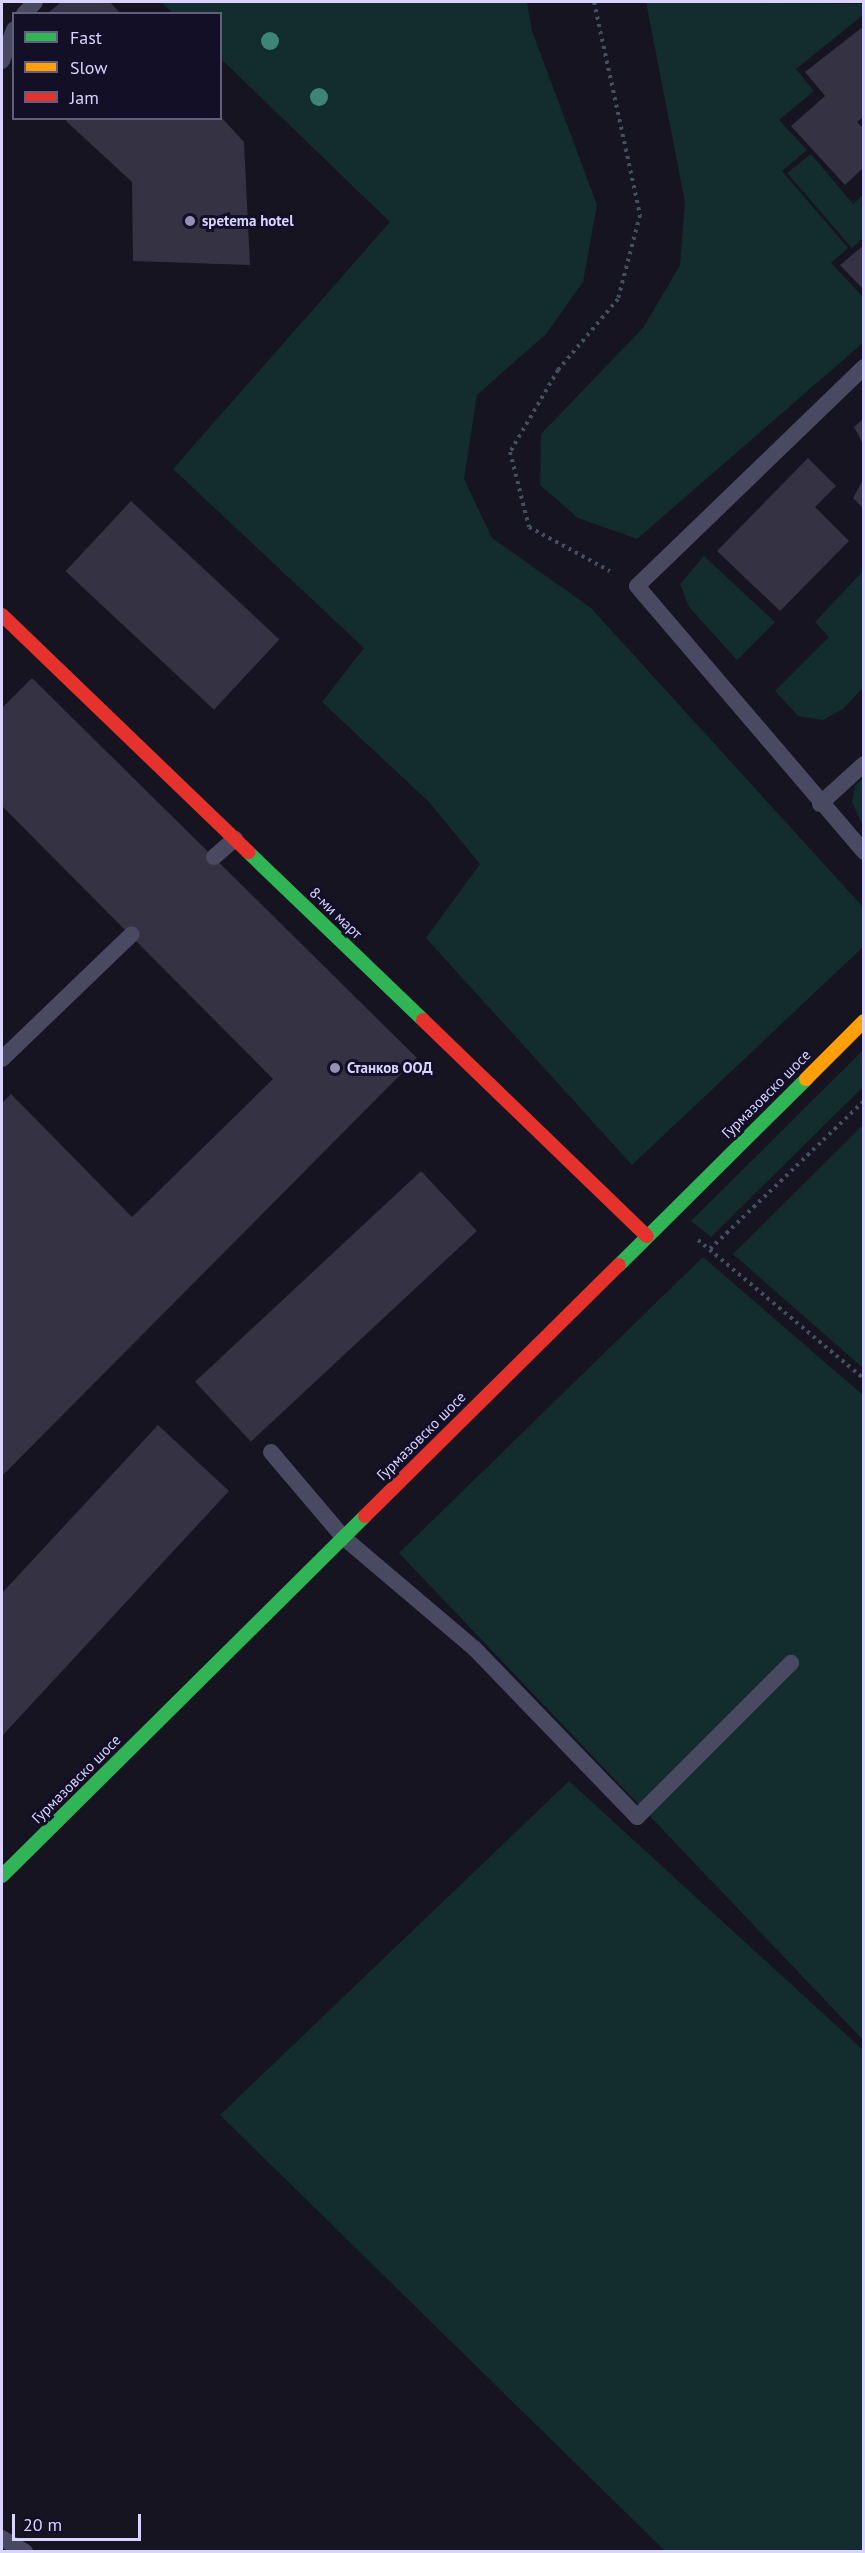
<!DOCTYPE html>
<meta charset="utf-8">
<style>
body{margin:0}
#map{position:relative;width:865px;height:2553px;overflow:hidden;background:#161421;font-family:"PT Sans",sans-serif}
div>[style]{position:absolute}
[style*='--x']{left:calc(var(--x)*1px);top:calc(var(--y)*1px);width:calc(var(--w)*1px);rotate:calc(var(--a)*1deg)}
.green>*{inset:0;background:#132c2d}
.building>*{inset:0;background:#343243;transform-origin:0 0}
.path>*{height:4px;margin-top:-2px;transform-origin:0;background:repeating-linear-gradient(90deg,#44505f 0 3px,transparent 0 7.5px)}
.lane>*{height:16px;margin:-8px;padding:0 8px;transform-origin:8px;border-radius:8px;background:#4a4962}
.fast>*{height:14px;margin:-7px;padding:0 7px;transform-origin:7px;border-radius:7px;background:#30b455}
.slow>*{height:14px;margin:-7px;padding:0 7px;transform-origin:7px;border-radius:7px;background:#ff9f0a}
.jam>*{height:14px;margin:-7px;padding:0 7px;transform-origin:7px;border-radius:7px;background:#e5322d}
.trees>*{width:18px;height:18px;margin:-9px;border-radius:50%;background:#3e8478}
.dots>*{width:16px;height:16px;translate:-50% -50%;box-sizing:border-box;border:3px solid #130f26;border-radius:50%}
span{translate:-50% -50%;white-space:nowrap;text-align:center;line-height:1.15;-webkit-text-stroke:6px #130f26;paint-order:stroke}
.poi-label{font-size:15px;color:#d9d4ff;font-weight:700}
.left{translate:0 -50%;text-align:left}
.street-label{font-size:15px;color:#d9d4ff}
.frame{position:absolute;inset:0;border:3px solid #d9d4ff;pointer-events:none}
.legend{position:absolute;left:12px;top:12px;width:210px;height:108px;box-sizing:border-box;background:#130f26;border:2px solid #625e7d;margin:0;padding:8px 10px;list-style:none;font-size:18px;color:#d9d4ff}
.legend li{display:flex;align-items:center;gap:12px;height:30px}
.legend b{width:30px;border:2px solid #625e7d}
.scale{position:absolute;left:12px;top:2514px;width:129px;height:27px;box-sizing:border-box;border:3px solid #d9d4ff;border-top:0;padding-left:8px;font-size:18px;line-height:21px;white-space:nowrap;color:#d9d4ff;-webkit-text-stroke:4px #130f26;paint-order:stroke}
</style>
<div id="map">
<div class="green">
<div style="clip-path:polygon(161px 2px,527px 2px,532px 31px,597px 205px,583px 282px,546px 334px,477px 395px,464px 479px,492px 538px,591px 608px,863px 907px,863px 947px,632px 1165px,426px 938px,480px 864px,429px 802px,322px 702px,364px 648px,173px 469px,390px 222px,221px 59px,220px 14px,173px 13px)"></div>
<div style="clip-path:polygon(646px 2px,863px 4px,863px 15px,796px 69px,814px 91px,779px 120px,807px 150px,782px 171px,848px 248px,831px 263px,863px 297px,864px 342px,637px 539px,578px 518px,540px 485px,541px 434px,643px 328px,680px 265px,685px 202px)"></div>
<div style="clip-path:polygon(811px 154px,853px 204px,863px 195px,863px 238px,852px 248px,787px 173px)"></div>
<div style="clip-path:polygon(704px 556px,775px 622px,737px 660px,689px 607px,680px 584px)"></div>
<div style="clip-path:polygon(863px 571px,863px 688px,843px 709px,823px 720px,798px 716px,775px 691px,829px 637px,815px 622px)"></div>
<div style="clip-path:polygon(863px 778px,863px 826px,852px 802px,855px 786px)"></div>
<div style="clip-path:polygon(863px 1050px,863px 1087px,711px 1237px,691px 1221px)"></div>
<div style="clip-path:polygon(863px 1125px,863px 1368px,733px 1254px)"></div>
<div style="clip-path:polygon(703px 1257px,863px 1395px,863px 2040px,399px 1553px)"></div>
<div style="clip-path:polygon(569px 1781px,863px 2050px,863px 2551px,665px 2551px,220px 2115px)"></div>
</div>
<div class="building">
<div style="clip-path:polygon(61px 2px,110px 2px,121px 14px,47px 14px)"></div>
<div style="clip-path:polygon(864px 26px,864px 116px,857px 122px,864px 129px,864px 167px,845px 185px,791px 126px,825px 96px,805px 72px)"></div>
<div style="clip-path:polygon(69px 118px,222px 118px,244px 142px,250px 265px,133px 261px,132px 182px,66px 121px)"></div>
<div style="clip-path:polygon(864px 245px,864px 290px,840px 265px)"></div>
<div style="clip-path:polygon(864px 418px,864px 446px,854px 427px)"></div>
<div style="clip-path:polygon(808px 458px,836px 486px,815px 507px,849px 541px,780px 611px,717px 551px)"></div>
<div style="clip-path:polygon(864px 478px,864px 509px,853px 498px)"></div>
<div style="left:131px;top:501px;width:203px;height:96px;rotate:43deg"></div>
<div style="clip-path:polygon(32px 678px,417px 1058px,2px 1476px,2px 1103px,11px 1094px,132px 1217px,273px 1079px,2px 806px,2px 708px)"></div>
<div style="left:421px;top:1171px;width:82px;height:309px;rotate:47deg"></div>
<div style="clip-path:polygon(158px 1425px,229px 1491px,2px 1736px,2px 1593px)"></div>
</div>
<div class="path">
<div style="--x:594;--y:2;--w:218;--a:77.8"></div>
<div style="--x:640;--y:215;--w:87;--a:104.7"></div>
<div style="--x:618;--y:299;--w:93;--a:130.2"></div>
<div style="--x:558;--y:370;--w:95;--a:120.3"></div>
<div style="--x:510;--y:452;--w:77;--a:75.8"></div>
<div style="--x:529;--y:527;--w:92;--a:28.5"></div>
<div style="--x:698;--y:1240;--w:217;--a:39.9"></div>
<div style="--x:710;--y:1249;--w:214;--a:-43.9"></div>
</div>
<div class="lane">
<div style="--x:24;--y:14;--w:16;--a:-47"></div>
<div style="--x:2;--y:61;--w:34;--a:-69"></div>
<div style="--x:864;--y:367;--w:315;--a:136"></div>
<div style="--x:637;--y:586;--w:350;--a:49.5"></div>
<div style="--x:820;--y:804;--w:59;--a:-42.3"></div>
<div style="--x:214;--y:857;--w:28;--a:-41"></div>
<div style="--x:2;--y:1059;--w:180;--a:-43.9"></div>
<div style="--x:271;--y:1452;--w:111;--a:49.7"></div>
<div style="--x:343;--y:1537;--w:172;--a:40.3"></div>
<div style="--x:474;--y:1648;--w:235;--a:46"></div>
<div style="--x:637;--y:1817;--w:218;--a:-45"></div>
<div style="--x:2;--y:2538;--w:27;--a:31"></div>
</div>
<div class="fast">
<div style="--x:248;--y:852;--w:243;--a:43.8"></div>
<div style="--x:619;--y:1265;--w:264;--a:-44.8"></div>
<div style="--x:2;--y:1876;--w:511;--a:-44.76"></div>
</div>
<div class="slow">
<div style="--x:806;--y:1079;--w:82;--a:-45"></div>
</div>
<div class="jam">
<div style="--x:2;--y:615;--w:342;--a:43.9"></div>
<div style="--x:423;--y:1020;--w:311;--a:44"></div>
<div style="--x:365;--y:1516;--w:357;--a:-44.7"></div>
</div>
<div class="trees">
<div style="left:270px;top:41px"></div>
<div style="left:319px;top:97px"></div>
</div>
<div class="dots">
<div style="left:190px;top:221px;background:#9591b1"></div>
<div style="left:335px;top:1068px;background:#9591b1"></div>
</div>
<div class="poi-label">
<span class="left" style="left:202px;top:221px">spetema hotel</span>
<span class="left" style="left:347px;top:1068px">Станков ООД</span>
</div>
<div class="street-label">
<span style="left:336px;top:913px;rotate:44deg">8-ми март</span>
<span style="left:766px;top:1094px;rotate:-45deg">Гурмазовско шосе</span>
<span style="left:421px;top:1436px;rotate:-45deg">Гурмазовско шосе</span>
<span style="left:76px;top:1779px;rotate:-45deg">Гурмазовско шосе</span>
</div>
<div class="frame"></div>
<ul class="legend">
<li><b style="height:8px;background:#30b455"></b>Fast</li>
<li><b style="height:8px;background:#ff9f0a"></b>Slow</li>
<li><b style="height:8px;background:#e5322d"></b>Jam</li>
</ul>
<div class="scale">20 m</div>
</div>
